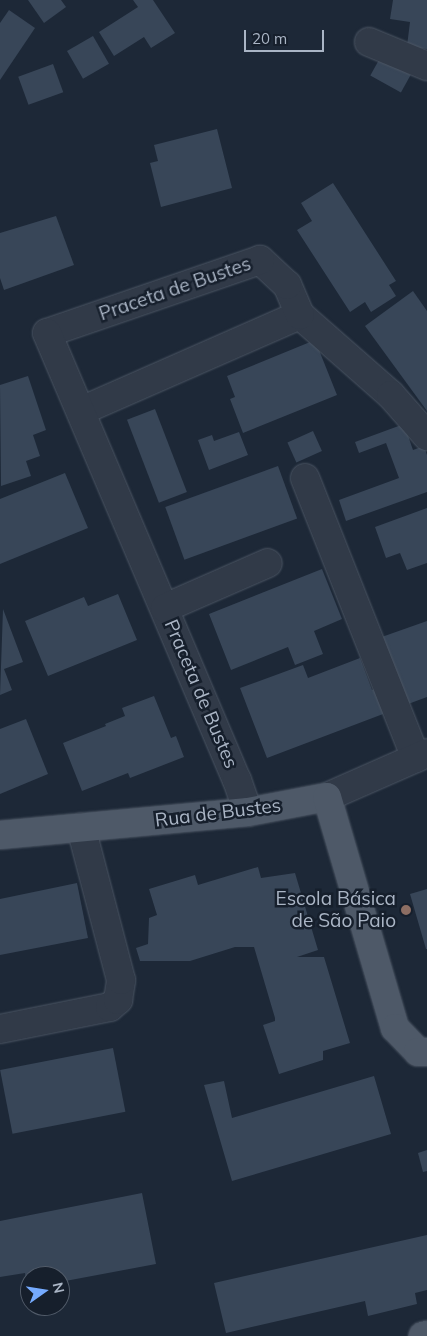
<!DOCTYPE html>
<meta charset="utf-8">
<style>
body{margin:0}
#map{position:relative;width:427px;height:1336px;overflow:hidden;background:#1d2837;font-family:Mulish,sans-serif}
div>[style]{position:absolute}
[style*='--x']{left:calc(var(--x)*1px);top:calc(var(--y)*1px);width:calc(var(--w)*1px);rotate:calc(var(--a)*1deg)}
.building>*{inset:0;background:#384658;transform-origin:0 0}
.roads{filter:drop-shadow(0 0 1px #4b5563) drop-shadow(0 0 1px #4b5563)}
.minor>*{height:28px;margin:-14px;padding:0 14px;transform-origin:14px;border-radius:14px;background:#313a48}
.major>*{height:28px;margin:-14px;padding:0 14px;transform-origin:14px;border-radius:14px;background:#4e5968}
.dots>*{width:14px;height:14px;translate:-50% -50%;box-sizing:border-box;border:2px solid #161f2c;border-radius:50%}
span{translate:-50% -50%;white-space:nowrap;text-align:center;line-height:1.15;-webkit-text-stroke:5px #161f2c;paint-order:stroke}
.street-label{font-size:19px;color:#aab5c5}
.poi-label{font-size:19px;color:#aab5c5}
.right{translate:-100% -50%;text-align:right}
.north{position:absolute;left:20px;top:1266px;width:50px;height:50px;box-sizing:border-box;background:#161f2c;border:1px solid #515b69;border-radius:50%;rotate:77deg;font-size:14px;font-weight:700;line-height:20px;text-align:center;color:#aab5c5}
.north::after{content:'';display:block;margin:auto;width:18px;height:22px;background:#75abff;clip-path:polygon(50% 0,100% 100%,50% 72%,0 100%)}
.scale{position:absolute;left:244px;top:30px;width:80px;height:22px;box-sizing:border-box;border:2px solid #aab5c5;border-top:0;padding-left:6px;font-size:15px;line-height:18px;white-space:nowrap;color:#aab5c5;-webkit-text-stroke:4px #161f2c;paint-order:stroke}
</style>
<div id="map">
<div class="building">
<div style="clip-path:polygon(28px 0,61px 0,66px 7px,44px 23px)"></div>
<div style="clip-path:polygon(133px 0,153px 0,175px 33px,151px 48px,144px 37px,114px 56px,99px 32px,138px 7px)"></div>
<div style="clip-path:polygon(393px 0,427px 0,427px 49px,407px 46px,410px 22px,390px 19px)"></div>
<div style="clip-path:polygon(9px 10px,35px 28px,0 80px,0 23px)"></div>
<div style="left:93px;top:36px;width:32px;height:30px;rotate:60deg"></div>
<div style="left:380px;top:58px;width:35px;height:20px;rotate:29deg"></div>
<div style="left:53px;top:64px;width:30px;height:37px;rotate:70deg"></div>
<div style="clip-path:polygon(217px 129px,232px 188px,161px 207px,150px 163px,158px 161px,154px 145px)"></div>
<div style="clip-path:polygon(333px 183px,396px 281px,389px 285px,396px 296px,371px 312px,365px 302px,350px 312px,297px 230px,312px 221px,301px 203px)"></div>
<div style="clip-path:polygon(56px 216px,74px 265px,4px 290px,0 278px,0 233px)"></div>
<div style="clip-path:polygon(413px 291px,427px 311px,427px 411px,365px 326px)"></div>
<div style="clip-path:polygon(315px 340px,337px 395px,243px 433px,230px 399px,235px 397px,227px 376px)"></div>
<div style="clip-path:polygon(28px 376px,46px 430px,33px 435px,40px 456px,26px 461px,31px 476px,1px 486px,0 385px)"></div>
<div style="left:155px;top:409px;width:89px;height:30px;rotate:69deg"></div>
<div style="clip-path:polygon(404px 424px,413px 450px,424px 446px,427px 455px,427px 492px,346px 521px,339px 500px,399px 478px,386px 443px,359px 453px,355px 442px)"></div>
<div style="left:313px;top:431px;width:22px;height:28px;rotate:66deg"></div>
<div style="clip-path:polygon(239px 432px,248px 455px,209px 470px,198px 440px,212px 435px,214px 441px)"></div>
<div style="left:278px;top:466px;width:56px;height:120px;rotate:70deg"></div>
<div style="clip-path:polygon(65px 473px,88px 528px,0 564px,0 499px)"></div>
<div style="clip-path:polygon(427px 508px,427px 563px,407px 570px,400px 553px,386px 558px,375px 527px)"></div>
<div style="clip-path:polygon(322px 569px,342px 619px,314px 631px,323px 654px,295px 665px,288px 647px,231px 670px,209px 614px)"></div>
<div style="clip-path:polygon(118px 594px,137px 640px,48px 676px,25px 621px,84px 597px,88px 606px)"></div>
<div style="clip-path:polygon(3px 609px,23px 662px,4px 669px,12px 690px,0 695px)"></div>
<div style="clip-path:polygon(427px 621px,427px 697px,400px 707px,376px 639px)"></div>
<div style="clip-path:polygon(360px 658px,372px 690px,382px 686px,391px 711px,267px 758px,240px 688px,303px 665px,308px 678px)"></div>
<div style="clip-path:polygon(154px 696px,171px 738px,176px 736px,184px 757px,130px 778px,128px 773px,82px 791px,63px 743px,106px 726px,105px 724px,125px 716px,122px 708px)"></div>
<div style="clip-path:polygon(26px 719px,48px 774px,0 794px,0 729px)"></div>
<div style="clip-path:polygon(258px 867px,261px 878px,295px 873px,318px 950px,297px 957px,324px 957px,350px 1043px,323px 1051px,323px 1060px,279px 1074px,263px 1025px,275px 1021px,275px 1018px,254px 947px,235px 947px,190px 961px,140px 961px,136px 948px,148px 944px,149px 918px,157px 915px,149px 889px,195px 875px,198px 885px)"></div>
<div style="clip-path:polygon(77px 883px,88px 938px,0 955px,0 899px)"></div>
<div style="clip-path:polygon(427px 889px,427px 949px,426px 949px,410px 894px)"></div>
<div style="left:113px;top:1048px;width:65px;height:115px;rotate:79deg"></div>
<div style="clip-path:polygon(374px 1076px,391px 1134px,232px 1181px,204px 1085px,224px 1081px,232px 1118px)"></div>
<div style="clip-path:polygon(427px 1150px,427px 1171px,423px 1172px,418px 1153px)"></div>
<div style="clip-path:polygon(142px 1193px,156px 1264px,60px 1282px,60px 1276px,30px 1276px,27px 1289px,25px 1273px,0 1277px,0 1221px)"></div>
<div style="clip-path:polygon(427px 1235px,427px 1290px,415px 1293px,417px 1304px,368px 1316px,365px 1301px,226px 1333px,214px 1283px)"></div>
</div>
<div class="roads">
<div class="minor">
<div style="--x:369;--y:42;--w:63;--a:22.5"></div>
<div style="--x:300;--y:315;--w:121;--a:41.3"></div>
<div style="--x:391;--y:395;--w:55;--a:48.7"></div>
<div style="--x:81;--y:411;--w:239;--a:-23.7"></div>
<div style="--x:300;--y:315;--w:33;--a:-113"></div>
<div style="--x:287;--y:285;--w:37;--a:-137"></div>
<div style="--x:260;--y:260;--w:225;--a:161.1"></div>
<div style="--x:47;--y:333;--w:486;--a:67"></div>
<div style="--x:237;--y:780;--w:34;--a:71"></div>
<div style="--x:305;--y:478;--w:301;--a:68.4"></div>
<div style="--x:165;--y:608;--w:112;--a:-23.6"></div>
<div style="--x:327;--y:797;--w:109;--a:-23.7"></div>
<div style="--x:0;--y:1029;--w:112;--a:-11.3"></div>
<div style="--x:110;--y:1007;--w:11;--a:-41"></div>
<div style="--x:118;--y:1000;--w:20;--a:-81"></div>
<div style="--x:121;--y:980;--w:158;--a:-104.7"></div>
</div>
<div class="major">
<div style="--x:0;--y:835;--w:249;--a:-5.3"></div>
<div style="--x:248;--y:812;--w:80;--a:-10.8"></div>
<div style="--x:327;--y:797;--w:241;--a:73.6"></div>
<div style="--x:395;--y:1028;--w:33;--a:46"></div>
<div style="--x:418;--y:1052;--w:9;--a:0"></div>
<div style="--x:423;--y:1336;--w:4;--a:-14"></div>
</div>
</div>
<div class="dots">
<div style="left:406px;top:910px;background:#8d6e63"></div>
</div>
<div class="street-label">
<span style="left:175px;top:289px;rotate:-19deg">Praceta de Bustes</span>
<span style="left:201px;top:694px;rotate:67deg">Praceta de Bustes</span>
<span style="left:218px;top:813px;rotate:-7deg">Rua de Bustes</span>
</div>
<div class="poi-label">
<span class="right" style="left:396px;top:910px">Escola Básica<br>de São Paio</span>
</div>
<div class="north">N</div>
<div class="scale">20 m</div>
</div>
